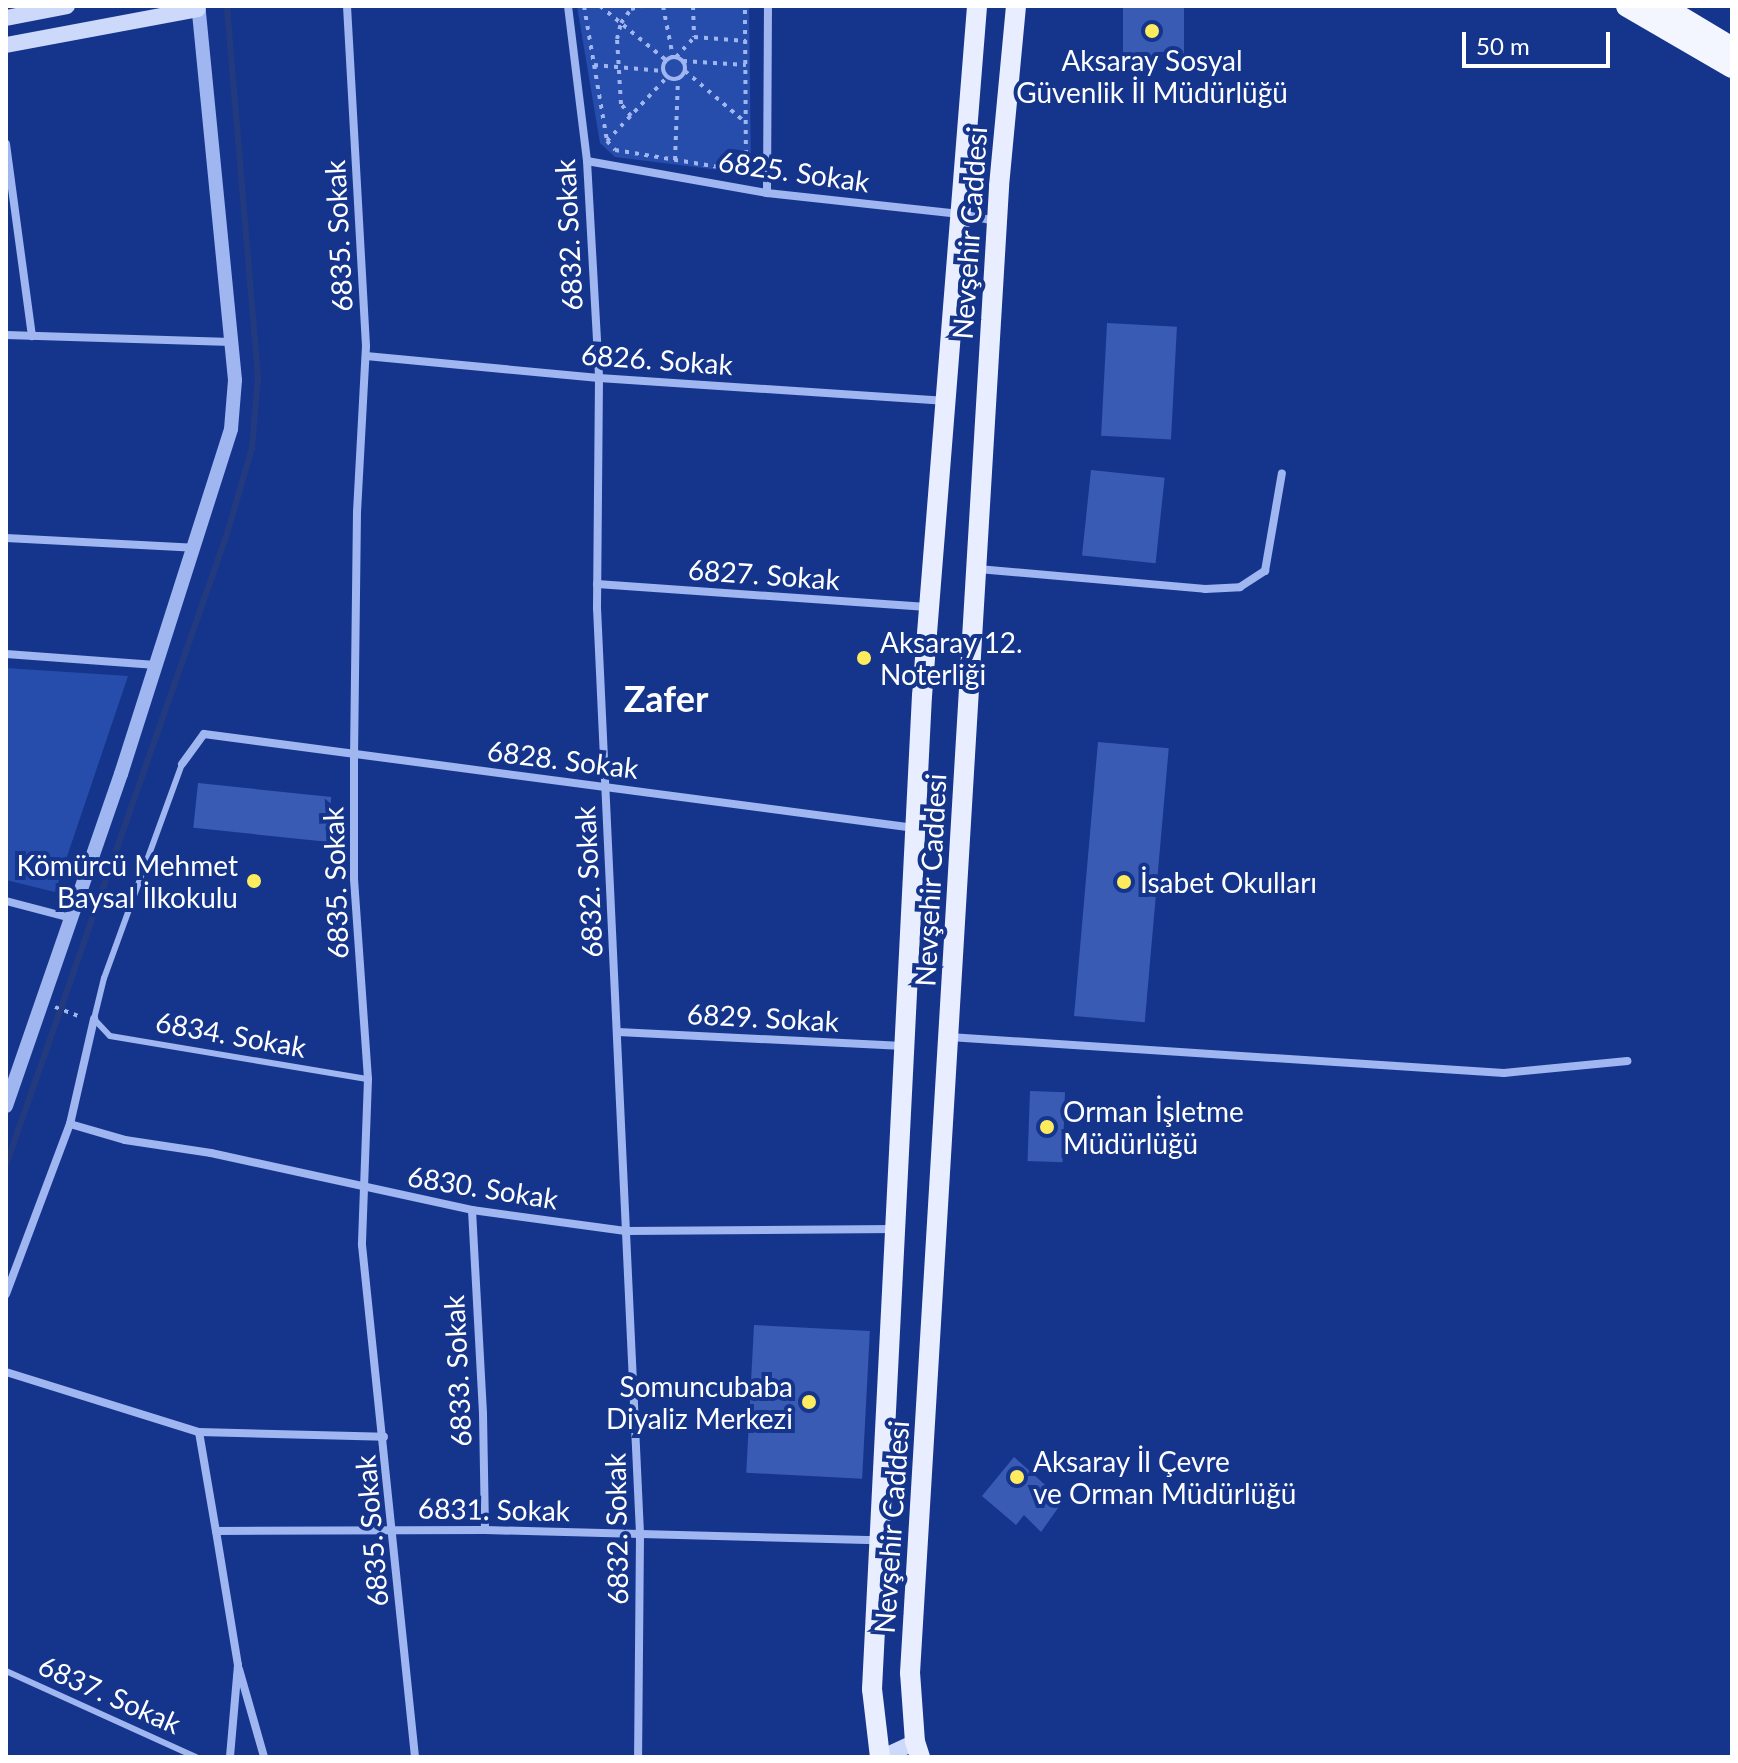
<!DOCTYPE html>
<meta charset="utf-8">
<style>
body{margin:0}
#map{position:relative;width:1738px;height:1763px;overflow:hidden;background:#15358d;font-family:Lato,sans-serif}
div>[style]{position:absolute}
[style*='--x']{left:calc(var(--x)*1px);top:calc(var(--y)*1px);width:calc(var(--w)*1px);rotate:calc(var(--a)*1deg)}
.green>*{inset:0;background:#274dac}
.stream>*{height:6px;margin:-3px;padding:0 3px;transform-origin:3px;border-radius:3px;background:#233b7e}
.building>*{inset:0;background:#395bb4;transform-origin:0 0}
.path>*{height:4px;margin-top:-2px;transform-origin:0;background:repeating-linear-gradient(90deg,#9fb6f0 0 4px,transparent 0 10px)}
.path>.ring{margin:-2px;padding:0;box-sizing:content-box;background:none;border:4px solid #9fb6f0;border-radius:50%}
.service>*{height:6px;margin:-3px;padding:0 3px;transform-origin:3px;border-radius:3px;background:#9fb6f0}
.minor>*{height:8px;margin:-4px;padding:0 4px;transform-origin:4px;border-radius:4px;background:#9fb6f0}
.tertiary>*{height:14px;margin:-7px;padding:0 7px;transform-origin:7px;border-radius:7px;background:#9fb6f0}
.secondary>*{height:16px;margin:-8px;padding:0 8px;transform-origin:8px;border-radius:8px;background:#cdd9fb}
.primary>*{height:20px;margin:-10px;padding:0 10px;transform-origin:10px;border-radius:10px;background:#e8edff}
.trunk>*{height:22px;margin:-11px;padding:0 11px;transform-origin:11px;border-radius:11px;background:#f4f6ff}
.dots>*{width:22px;height:22px;translate:-50% -50%;box-sizing:border-box;border:4px solid #15358d;border-radius:50%}
span{translate:-50% -50%;white-space:nowrap;text-align:center;line-height:1.15;-webkit-text-stroke:8px #15358d;paint-order:stroke}
.poi-label{font-size:28px;color:#fff}
.left{translate:0 -50%;text-align:left}
.right{translate:-100% -50%;text-align:right}
.street-label{font-size:28px;color:#fff}
.district-label{font-size:36px;color:#fff;font-weight:700}
.frame{position:absolute;inset:0;border:8px solid #fff;pointer-events:none}
.scale{position:absolute;left:1462px;top:32px;width:148px;height:36px;box-sizing:border-box;border:4px solid #fff;border-top:0;padding-left:10px;font-size:24px;line-height:28px;white-space:nowrap;color:#fff;-webkit-text-stroke:6px #15358d;paint-order:stroke}
</style>
<div id="map">
<div class="green">
<div style="clip-path:polygon(577px 6px,749px 6px,751px 174px,615px 157px,600px 143px)"></div>
<div style="clip-path:polygon(6px 668px,128px 676px,55px 892px,6px 880px)"></div>
</div>
<div class="stream">
<div style="--x:6;--y:1165;--w:669;--a:-70.7"></div>
<div style="--x:227;--y:534;--w:90;--a:-73.8"></div>
<div style="--x:252;--y:448;--w:71;--a:-85.2"></div>
<div style="--x:258;--y:377;--w:372;--a:-94.8"></div>
</div>
<div class="building">
<div style="left:1123px;top:6px;width:61px;height:50px"></div>
<div style="left:1107px;top:323px;width:70px;height:113px;rotate:3deg"></div>
<div style="left:1091px;top:470px;width:74px;height:86px;rotate:6deg"></div>
<div style="left:1098px;top:742px;width:71px;height:275px;rotate:5deg"></div>
<div style="left:198px;top:783px;width:134px;height:45px;rotate:6deg"></div>
<div style="left:1030px;top:1091px;width:35px;height:70px;rotate:2deg"></div>
<div style="left:754px;top:1325px;width:116px;height:148px;rotate:3deg"></div>
<div style="clip-path:polygon(1014px 1457px,1063px 1501px,1041px 1532px,1024px 1515px,1016px 1525px,982px 1496px)"></div>
</div>
<div class="path">
<div style="--x:584;--y:6;--w:137;--a:80.3"></div>
<div style="--x:607;--y:141;--w:12;--a:48"></div>
<div style="--x:615;--y:150;--w:105;--a:9.3"></div>
<div style="--x:719;--y:167;--w:27;--a:-6"></div>
<div style="--x:746;--y:164;--w:158;--a:-90.4"></div>
<div style="--x:600;--y:6;--w:85;--a:39.3"></div>
<div style="--x:663;--y:6;--w:52;--a:78.9"></div>
<div style="--x:693;--y:6;--w:31;--a:88"></div>
<div style="--x:694;--y:37;--w:52;--a:4.4"></div>
<div class="ring" style="left:663px;top:57px;width:18px;height:18px"></div>
<div style="--x:676;--y:57;--w:26;--a:-47"></div>
<div style="--x:683;--y:61;--w:63;--a:3.6"></div>
<div style="--x:594;--y:65;--w:69;--a:5"></div>
<div style="--x:685;--y:71;--w:80;--a:40.4"></div>
<div style="--x:631;--y:116;--w:16;--a:-130"></div>
<div style="--x:621;--y:104;--w:65;--a:-93.5"></div>
<div style="--x:617;--y:39;--w:16;--a:-76"></div>
<div style="--x:621;--y:23;--w:17;--a:-54"></div>
<div style="--x:631;--y:9;--w:11;--a:-15"></div>
<div style="--x:607;--y:141;--w:88;--a:-46.8"></div>
<div style="--x:675;--y:160;--w:81;--a:-87.9"></div>
<div style="--x:55;--y:1007;--w:28;--a:21"></div>
</div>
<div class="service">
<div style="--x:182;--y:764;--w:228;--a:110"></div>
<div style="--x:104;--y:978;--w:42;--a:103.7"></div>
<div style="--x:94;--y:1019;--w:23;--a:47"></div>
<div style="--x:110;--y:1036;--w:262;--a:9.5"></div>
<div style="--x:6;--y:1671;--w:209;--a:24.4"></div>
</div>
<div class="minor">
<div style="--x:347;--y:6;--w:341;--a:86.8"></div>
<div style="--x:366;--y:346;--w:166;--a:93.1"></div>
<div style="--x:357;--y:512;--w:244;--a:90.7"></div>
<div style="--x:354;--y:756;--w:123;--a:90"></div>
<div style="--x:354;--y:879;--w:200;--a:86"></div>
<div style="--x:368;--y:1079;--w:166;--a:92.1"></div>
<div style="--x:362;--y:1245;--w:515;--a:84.09"></div>
<div style="--x:568;--y:6;--w:156;--a:83"></div>
<div style="--x:587;--y:161;--w:217;--a:86.8"></div>
<div style="--x:599;--y:378;--w:230;--a:90.5"></div>
<div style="--x:597;--y:608;--w:928;--a:87.34"></div>
<div style="--x:640;--y:1535;--w:222;--a:90.5"></div>
<div style="--x:6;--y:144;--w:194;--a:82.3"></div>
<div style="--x:587;--y:161;--w:183;--a:10.1"></div>
<div style="--x:767;--y:193;--w:194;--a:6.2"></div>
<div style="--x:960;--y:214;--w:38;--a:11"></div>
<div style="--x:767;--y:193;--w:187;--a:-89.7"></div>
<div style="--x:6;--y:335;--w:225;--a:1.8"></div>
<div style="--x:366;--y:356;--w:234;--a:5.4"></div>
<div style="--x:599;--y:378;--w:345;--a:3.8"></div>
<div style="--x:6;--y:538;--w:188;--a:3"></div>
<div style="--x:978;--y:569;--w:228;--a:5"></div>
<div style="--x:1205;--y:589;--w:35;--a:-3"></div>
<div style="--x:1240;--y:587;--w:30;--a:-33"></div>
<div style="--x:1265;--y:571;--w:99;--a:-80.2"></div>
<div style="--x:597;--y:584;--w:331;--a:4"></div>
<div style="--x:6;--y:654;--w:150;--a:4.2"></div>
<div style="--x:182;--y:764;--w:37;--a:-54"></div>
<div style="--x:204;--y:734;--w:717;--a:7.53"></div>
<div style="--x:6;--y:901;--w:67;--a:14.7"></div>
<div style="--x:618;--y:1032;--w:286;--a:2.8"></div>
<div style="--x:949;--y:1037;--w:556;--a:3.71"></div>
<div style="--x:1504;--y:1073;--w:124;--a:-5.6"></div>
<div style="--x:70;--y:1124;--w:57;--a:16.2"></div>
<div style="--x:125;--y:1140;--w:87;--a:8.6"></div>
<div style="--x:211;--y:1153;--w:267;--a:12.3"></div>
<div style="--x:472;--y:1210;--w:155;--a:7.8"></div>
<div style="--x:626;--y:1231;--w:269;--a:-0.4"></div>
<div style="--x:472;--y:1210;--w:204;--a:86.9"></div>
<div style="--x:483;--y:1414;--w:116;--a:89"></div>
<div style="--x:6;--y:1294;--w:182;--a:-69.4"></div>
<div style="--x:70;--y:1124;--w:108;--a:-77.1"></div>
<div style="--x:6;--y:1372;--w:202;--a:17.3"></div>
<div style="--x:199;--y:1432;--w:100;--a:80.3"></div>
<div style="--x:216;--y:1531;--w:269;--a:-0.2"></div>
<div style="--x:485;--y:1530;--w:392;--a:1.5"></div>
<div style="--x:199;--y:1432;--w:185;--a:1.5"></div>
<div style="--x:216;--y:1531;--w:136;--a:80.7"></div>
<div style="--x:238;--y:1665;--w:92;--a:95"></div>
<div style="--x:239;--y:1669;--w:91;--a:74.1"></div>
</div>
<div class="tertiary">
<div style="--x:6;--y:1106;--w:351;--a:-70.9"></div>
<div style="--x:121;--y:774;--w:362;--a:-72.3"></div>
<div style="--x:231;--y:429;--w:49;--a:-85.3"></div>
<div style="--x:235;--y:380;--w:376;--a:-95.6"></div>
</div>
<div class="secondary">
<div style="--x:6;--y:18;--w:62;--a:-11.1"></div>
<div style="--x:6;--y:45;--w:195;--a:-10.6"></div>
<div style="--x:883;--y:1757;--w:35;--a:-25"></div>
</div>
<div class="primary">
<div style="--x:880;--y:1757;--w:68;--a:-96.7"></div>
<div style="--x:872;--y:1689;--w:994;--a:-87.12"></div>
<div style="--x:922;--y:696;--w:692;--a:-85.44"></div>
<div style="--x:920;--y:1757;--w:16;--a:-108"></div>
<div style="--x:915;--y:1742;--w:69;--a:-94.1"></div>
<div style="--x:910;--y:1673;--w:1490;--a:-86.57"></div>
<div style="--x:999;--y:186;--w:181;--a:-84.6"></div>
</div>
<div class="trunk">
<div style="--x:1627;--y:6;--w:121;--a:30.2"></div>
<div style="--x:1662;--y:6;--w:82;--a:31"></div>
</div>
<div class="dots">
<div style="left:1152px;top:31px;background:#ffec5e"></div>
<div style="left:864px;top:658px;background:#ffec5e"></div>
<div style="left:254px;top:881px;background:#ffec5e"></div>
<div style="left:1124px;top:882px;background:#ffec5e"></div>
<div style="left:1047px;top:1127px;background:#ffec5e"></div>
<div style="left:809px;top:1402px;background:#ffec5e"></div>
<div style="left:1017px;top:1477px;background:#ffec5e"></div>
</div>
<div class="poi-label">
<span style="left:1152px;top:76px">Aksaray Sosyal<br>Güvenlik İl Müdürlüğü</span>
<span class="left" style="left:880px;top:658px">Aksaray 12.<br>Noterliği</span>
<span class="right" style="left:238px;top:881px">Kömürcü Mehmet<br>Baysal İlkokulu</span>
<span class="left" style="left:1140px;top:882px">İsabet Okulları</span>
<span class="left" style="left:1063px;top:1127px">Orman İşletme<br>Müdürlüğü</span>
<span class="right" style="left:793px;top:1402px">Somuncubaba<br>Diyaliz Merkezi</span>
<span class="left" style="left:1033px;top:1477px">Aksaray İl Çevre<br>ve Orman Müdürlüğü</span>
</div>
<div class="street-label">
<span style="left:794px;top:171px;rotate:8deg">6825. Sokak</span>
<span style="left:969px;top:233px;rotate:-86deg">Nevşehir Caddesi</span>
<span style="left:568px;top:235px;rotate:-93deg">6832. Sokak</span>
<span style="left:338px;top:236px;rotate:-93deg">6835. Sokak</span>
<span style="left:657px;top:359px;rotate:4deg">6826. Sokak</span>
<span style="left:764px;top:574px;rotate:4deg">6827. Sokak</span>
<span style="left:563px;top:759px;rotate:7deg">6828. Sokak</span>
<span style="left:930px;top:880px;rotate:-87deg">Nevşehir Caddesi</span>
<span style="left:588px;top:882px;rotate:-93deg">6832. Sokak</span>
<span style="left:335px;top:883px;rotate:-92deg">6835. Sokak</span>
<span style="left:763px;top:1017px;rotate:3deg">6829. Sokak</span>
<span style="left:231px;top:1034px;rotate:10deg">6834. Sokak</span>
<span style="left:483px;top:1187px;rotate:9deg">6830. Sokak</span>
<span style="left:457px;top:1371px;rotate:-93deg">6833. Sokak</span>
<span style="left:494px;top:1509px;rotate:1deg">6831. Sokak</span>
<span style="left:891px;top:1527px;rotate:-86deg">Nevşehir Caddesi</span>
<span style="left:616px;top:1529px;rotate:-91deg">6832. Sokak</span>
<span style="left:371px;top:1531px;rotate:-95deg">6835. Sokak</span>
<span style="left:110px;top:1694px;rotate:24deg">6837. Sokak</span>
</div>
<div class="district-label">
<span style="left:666px;top:699px">Zafer</span>
</div>
<div class="frame"></div>
<div class="scale">50 m</div>
</div>
